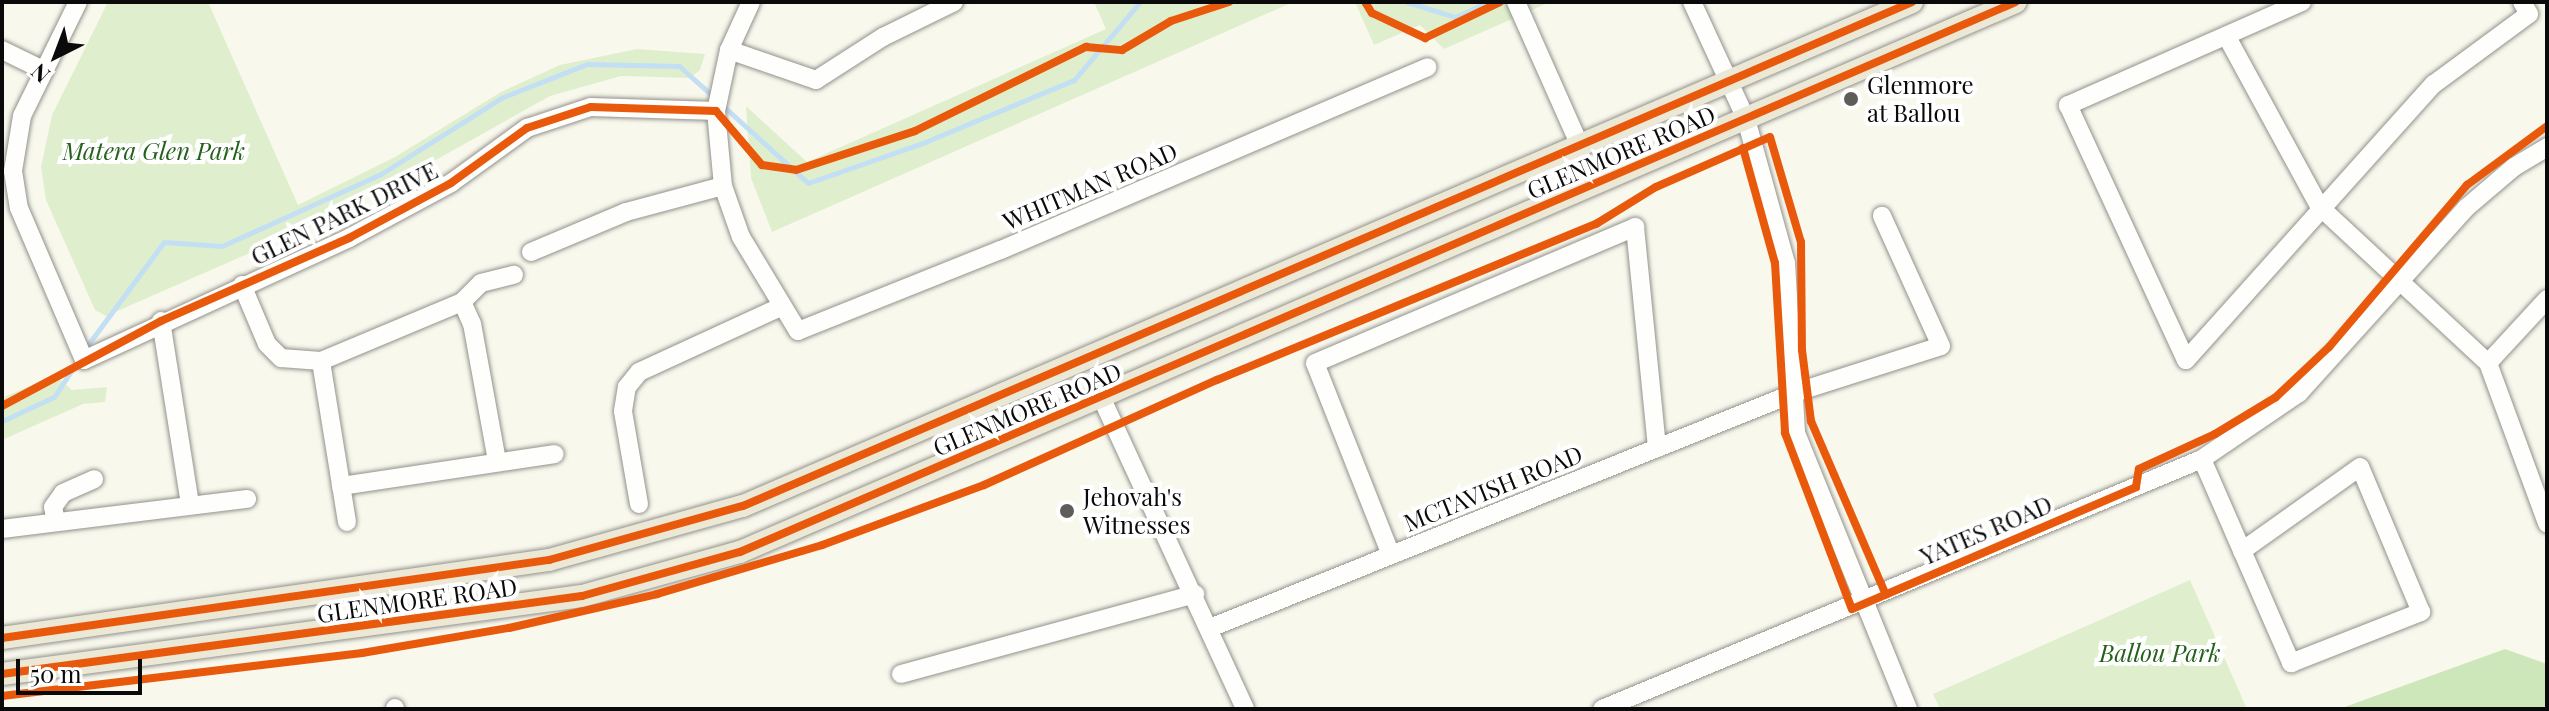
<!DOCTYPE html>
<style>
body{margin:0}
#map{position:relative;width:2549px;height:711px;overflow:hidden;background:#f9f8ed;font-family:"Playfair Display",serif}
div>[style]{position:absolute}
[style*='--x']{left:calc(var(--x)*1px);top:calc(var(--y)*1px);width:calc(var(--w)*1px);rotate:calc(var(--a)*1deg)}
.green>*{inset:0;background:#dfefcd}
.forest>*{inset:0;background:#cee7ba}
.stream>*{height:5px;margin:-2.5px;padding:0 2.5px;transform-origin:2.5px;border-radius:2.5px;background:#c3dff3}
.roads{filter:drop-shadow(0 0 2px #92918c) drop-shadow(0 0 2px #92918c)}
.minor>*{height:18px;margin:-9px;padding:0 9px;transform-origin:9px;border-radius:9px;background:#fefefc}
.major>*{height:22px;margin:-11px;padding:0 11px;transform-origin:11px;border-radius:11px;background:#ebe8d6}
.cycleway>*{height:8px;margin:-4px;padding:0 4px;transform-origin:4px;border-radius:4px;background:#e8590c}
.dots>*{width:22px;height:22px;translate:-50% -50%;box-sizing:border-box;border:4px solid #fff;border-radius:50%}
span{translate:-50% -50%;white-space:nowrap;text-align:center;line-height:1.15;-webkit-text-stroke:8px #fff;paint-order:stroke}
.poi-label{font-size:24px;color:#0a0a0a}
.left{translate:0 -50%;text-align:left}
.park-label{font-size:24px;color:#24611b;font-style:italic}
.street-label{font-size:24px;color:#0a0a0a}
.frame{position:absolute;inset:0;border:4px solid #0a0a0a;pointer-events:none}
.north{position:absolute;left:16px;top:16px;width:80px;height:80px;-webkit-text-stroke:6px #fff;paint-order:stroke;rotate:222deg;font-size:22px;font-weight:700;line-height:32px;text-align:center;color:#0a0a0a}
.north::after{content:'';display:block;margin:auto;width:28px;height:36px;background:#0a0a0a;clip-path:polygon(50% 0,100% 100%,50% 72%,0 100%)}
.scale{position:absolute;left:16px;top:659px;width:126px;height:36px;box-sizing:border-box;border:4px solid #0a0a0a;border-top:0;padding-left:10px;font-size:24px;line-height:28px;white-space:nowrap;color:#0a0a0a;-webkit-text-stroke:6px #fff;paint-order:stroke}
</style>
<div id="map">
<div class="green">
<div style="clip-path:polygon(108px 2px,208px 2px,298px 205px,395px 157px,501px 92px,560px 65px,637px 49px,705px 54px,700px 70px,690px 78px,621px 76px,550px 96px,341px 213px,106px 316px,95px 310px,46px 200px,41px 167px,52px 115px)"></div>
<div style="clip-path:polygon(1094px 2px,1293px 2px,772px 232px,751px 178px,746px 106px,807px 162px,1106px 29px)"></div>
<div style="clip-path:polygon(1355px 2px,1550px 2px,1444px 49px,1420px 25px,1374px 45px)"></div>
<div style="clip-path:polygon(55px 375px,72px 390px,107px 387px,105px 402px,83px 404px,2px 440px,2px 398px)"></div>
<div style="clip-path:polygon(2190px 580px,2247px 709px,1940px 709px,1933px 694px)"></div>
</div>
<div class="forest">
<div style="clip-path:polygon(2505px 649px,2547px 664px,2547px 709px,2339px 709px)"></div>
</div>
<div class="stream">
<div style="--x:1407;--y:2;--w:50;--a:17.4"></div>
<div style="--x:1455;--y:17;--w:36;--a:-24"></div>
<div style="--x:722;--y:105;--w:116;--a:42.2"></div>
<div style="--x:808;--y:183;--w:124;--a:-19.3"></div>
<div style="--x:925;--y:142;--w:161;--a:-22.6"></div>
<div style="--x:1074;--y:80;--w:102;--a:-49.8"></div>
<div style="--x:84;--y:350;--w:134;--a:-53.5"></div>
<div style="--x:164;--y:242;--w:58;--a:3.9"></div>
<div style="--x:222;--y:246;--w:175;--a:-24.4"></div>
<div style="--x:381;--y:174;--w:142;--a:-32.3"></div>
<div style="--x:501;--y:98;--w:92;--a:-21.6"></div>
<div style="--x:587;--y:64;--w:92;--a:1.2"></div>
<div style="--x:679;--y:66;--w:48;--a:41.6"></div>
<div style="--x:2;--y:421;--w:57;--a:-24.8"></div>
<div style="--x:54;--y:397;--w:45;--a:-56.7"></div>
</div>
<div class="roads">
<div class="minor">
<div style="--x:78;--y:2;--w:127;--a:116.2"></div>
<div style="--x:22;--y:116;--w:56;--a:99.3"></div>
<div style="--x:13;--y:171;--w:37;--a:81"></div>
<div style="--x:19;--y:208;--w:165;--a:66.8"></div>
<div style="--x:84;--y:360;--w:292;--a:-24.7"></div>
<div style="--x:349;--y:238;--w:116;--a:-28.3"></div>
<div style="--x:451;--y:183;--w:94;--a:-35.9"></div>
<div style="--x:527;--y:128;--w:67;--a:-18.2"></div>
<div style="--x:591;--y:107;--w:125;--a:1.8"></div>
<div style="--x:751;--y:2;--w:53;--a:114.6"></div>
<div style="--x:729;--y:50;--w:62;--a:102"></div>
<div style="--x:716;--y:111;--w:75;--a:84.7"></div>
<div style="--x:723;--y:186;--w:54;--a:70.6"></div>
<div style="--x:741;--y:237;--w:110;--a:58.8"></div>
<div style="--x:798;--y:331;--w:219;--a:-21.8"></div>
<div style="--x:1001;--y:250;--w:464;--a:-23.2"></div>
<div style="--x:1516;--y:2;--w:158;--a:66"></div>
<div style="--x:1692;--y:2;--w:129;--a:65.2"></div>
<div style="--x:1746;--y:119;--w:149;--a:74.5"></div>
<div style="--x:1786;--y:263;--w:170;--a:86.6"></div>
<div style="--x:1796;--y:433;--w:298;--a:67.9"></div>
<div style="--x:2302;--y:2;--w:256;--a:156.2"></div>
<div style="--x:2068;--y:105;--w:281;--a:65.2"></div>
<div style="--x:2186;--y:360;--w:371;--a:-48.1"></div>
<div style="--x:2434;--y:84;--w:118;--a:-36.4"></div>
<div style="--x:2529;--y:14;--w:14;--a:-120"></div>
<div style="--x:2227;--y:37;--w:192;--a:61.4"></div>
<div style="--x:2319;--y:206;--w:231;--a:42.9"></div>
<div style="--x:2488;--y:363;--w:171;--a:69.8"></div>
<div style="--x:2;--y:50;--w:43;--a:26"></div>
<div style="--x:729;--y:50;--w:92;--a:19"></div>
<div style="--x:816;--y:80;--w:80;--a:-32.7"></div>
<div style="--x:883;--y:37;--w:79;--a:-26.2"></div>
<div style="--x:531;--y:252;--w:103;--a:-22.8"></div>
<div style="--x:626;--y:212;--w:100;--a:-15"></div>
<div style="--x:242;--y:285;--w:64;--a:67"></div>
<div style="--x:267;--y:344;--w:20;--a:45"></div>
<div style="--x:281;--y:358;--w:40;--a:4.3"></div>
<div style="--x:161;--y:321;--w:186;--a:81"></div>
<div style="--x:2488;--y:363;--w:87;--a:-47.3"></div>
<div style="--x:1102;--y:399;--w:341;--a:65.2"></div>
<div style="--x:2202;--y:459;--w:223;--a:66.4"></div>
<div style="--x:2291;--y:663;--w:140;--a:-21.4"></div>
<div style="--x:2421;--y:612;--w:157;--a:-112.8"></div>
<div style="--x:2360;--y:467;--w:145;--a:144.6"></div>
<div style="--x:497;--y:461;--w:139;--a:-100.3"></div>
<div style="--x:472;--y:324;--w:24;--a:-114"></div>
<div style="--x:462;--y:302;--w:27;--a:-45"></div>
<div style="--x:481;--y:283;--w:34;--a:-14"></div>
<div style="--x:341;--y:486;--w:216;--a:-8.5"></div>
<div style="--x:639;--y:504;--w:94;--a:-99.8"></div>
<div style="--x:623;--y:411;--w:24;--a:-81"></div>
<div style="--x:627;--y:387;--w:19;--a:-51"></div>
<div style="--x:639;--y:372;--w:155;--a:-24.7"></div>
<div style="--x:56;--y:522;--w:15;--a:-101"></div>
<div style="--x:53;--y:507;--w:17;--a:-54"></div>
<div style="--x:63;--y:493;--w:34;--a:-24"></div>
<div style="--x:347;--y:522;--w:163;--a:-99.2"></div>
<div style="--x:321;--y:361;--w:153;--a:-22.7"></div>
<div style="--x:2;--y:529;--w:247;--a:-7"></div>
<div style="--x:1391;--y:555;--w:206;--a:-111.6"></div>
<div style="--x:1315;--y:363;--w:348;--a:-23"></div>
<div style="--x:1635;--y:227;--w:222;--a:84.3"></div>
<div style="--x:1210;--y:628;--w:630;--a:-21.92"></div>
<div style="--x:1794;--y:393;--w:154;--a:-17.7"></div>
<div style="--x:1941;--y:346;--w:143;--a:-114.4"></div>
<div style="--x:901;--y:674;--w:305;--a:-15.2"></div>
<div style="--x:395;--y:709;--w:1;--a:-90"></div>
<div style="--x:1602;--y:709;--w:650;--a:-22.62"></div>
<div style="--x:2202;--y:459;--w:117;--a:-34.2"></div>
<div style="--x:2299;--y:393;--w:249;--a:-47.9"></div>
<div style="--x:2466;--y:208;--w:63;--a:-40.5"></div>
<div style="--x:2514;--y:167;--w:39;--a:-31"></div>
</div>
<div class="major">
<div style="--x:2;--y:638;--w:553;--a:-8.12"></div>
<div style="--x:549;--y:560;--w:201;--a:-15.6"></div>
<div style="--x:743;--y:506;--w:1273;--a:-23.32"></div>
<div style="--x:2;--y:674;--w:585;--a:-7.66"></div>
<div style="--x:582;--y:596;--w:164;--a:-15.6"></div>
<div style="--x:740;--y:552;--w:1389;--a:-23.32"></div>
</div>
</div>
<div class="cycleway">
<div style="--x:1365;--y:2;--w:13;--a:58"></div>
<div style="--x:1372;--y:13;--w:59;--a:25.3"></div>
<div style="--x:1425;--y:38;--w:83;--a:-25.6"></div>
<div style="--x:1743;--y:148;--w:119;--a:74.5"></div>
<div style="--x:1775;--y:263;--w:170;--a:86.6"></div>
<div style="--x:1785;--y:433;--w:188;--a:69.2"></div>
<div style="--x:1852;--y:609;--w:309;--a:-23.2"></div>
<div style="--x:2136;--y:487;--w:18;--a:-81"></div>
<div style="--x:2139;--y:469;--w:84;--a:-24.7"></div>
<div style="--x:2215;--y:434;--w:71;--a:-31.2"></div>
<div style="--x:2276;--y:397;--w:73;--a:-43.3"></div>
<div style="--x:2329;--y:347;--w:213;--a:-49.6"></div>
<div style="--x:2467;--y:185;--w:99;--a:-36.4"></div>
<div style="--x:2;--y:406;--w:180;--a:-28.1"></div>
<div style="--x:161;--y:321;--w:206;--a:-23.8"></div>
<div style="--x:349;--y:238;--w:116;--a:-28.3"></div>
<div style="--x:451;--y:183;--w:94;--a:-35.9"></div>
<div style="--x:527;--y:128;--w:67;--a:-18.2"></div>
<div style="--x:591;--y:107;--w:125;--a:1.8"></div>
<div style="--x:716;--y:111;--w:71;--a:49.6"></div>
<div style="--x:762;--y:165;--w:34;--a:8"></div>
<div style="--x:796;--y:170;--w:125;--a:-18.1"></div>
<div style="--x:915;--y:131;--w:191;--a:-26.2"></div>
<div style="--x:1086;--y:47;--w:36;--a:5"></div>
<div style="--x:1122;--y:50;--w:57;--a:-30.6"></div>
<div style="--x:1171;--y:21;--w:61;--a:-18.1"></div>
<div style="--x:2;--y:638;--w:553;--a:-8.12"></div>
<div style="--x:549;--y:560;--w:201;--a:-15.6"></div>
<div style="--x:743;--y:506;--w:1273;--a:-23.32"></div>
<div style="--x:2;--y:674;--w:585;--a:-7.66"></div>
<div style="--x:582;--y:596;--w:164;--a:-15.6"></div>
<div style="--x:740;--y:552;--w:1389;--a:-23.32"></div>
<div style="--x:2;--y:696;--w:363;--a:-6.8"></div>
<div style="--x:362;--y:653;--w:149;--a:-9.7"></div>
<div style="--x:509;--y:628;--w:152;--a:-12.9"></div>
<div style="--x:657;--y:594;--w:172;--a:-16.5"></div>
<div style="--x:822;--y:545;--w:173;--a:-20.3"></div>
<div style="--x:984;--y:485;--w:256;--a:-24.3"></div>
<div style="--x:1217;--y:380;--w:410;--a:-22.4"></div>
<div style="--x:1596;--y:224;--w:70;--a:-31.7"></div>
<div style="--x:1656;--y:187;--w:124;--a:-23.7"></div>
<div style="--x:1770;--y:137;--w:109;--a:73.6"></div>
<div style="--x:1801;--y:242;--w:108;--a:89.5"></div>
<div style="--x:1802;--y:350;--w:72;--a:82.8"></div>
<div style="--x:1811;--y:421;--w:189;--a:66.7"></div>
</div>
<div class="dots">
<div style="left:1851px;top:99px;background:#5e5d59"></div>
<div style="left:1067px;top:511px;background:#5e5d59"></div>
</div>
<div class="poi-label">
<span class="left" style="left:1867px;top:99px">Glenmore<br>at Ballou</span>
<span class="left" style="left:1083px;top:511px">Jehovah's<br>Witnesses</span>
</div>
<div class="park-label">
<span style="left:154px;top:151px">Matera Glen Park</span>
<span style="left:2160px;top:653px">Ballou Park</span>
</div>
<div class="street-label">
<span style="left:1621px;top:152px;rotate:-23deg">GLENMORE ROAD</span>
<span style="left:1090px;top:186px;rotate:-23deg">WHITMAN ROAD</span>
<span style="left:344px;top:213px;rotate:-26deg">GLEN PARK DRIVE</span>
<span style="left:1027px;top:409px;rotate:-23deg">GLENMORE ROAD</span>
<span style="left:1493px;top:488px;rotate:-22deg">MCTAVISH ROAD</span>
<span style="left:1986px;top:530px;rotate:-23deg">YATES ROAD</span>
<span style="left:417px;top:600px;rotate:-8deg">GLENMORE ROAD</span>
</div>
<div class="frame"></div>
<div class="north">N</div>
<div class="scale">50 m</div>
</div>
